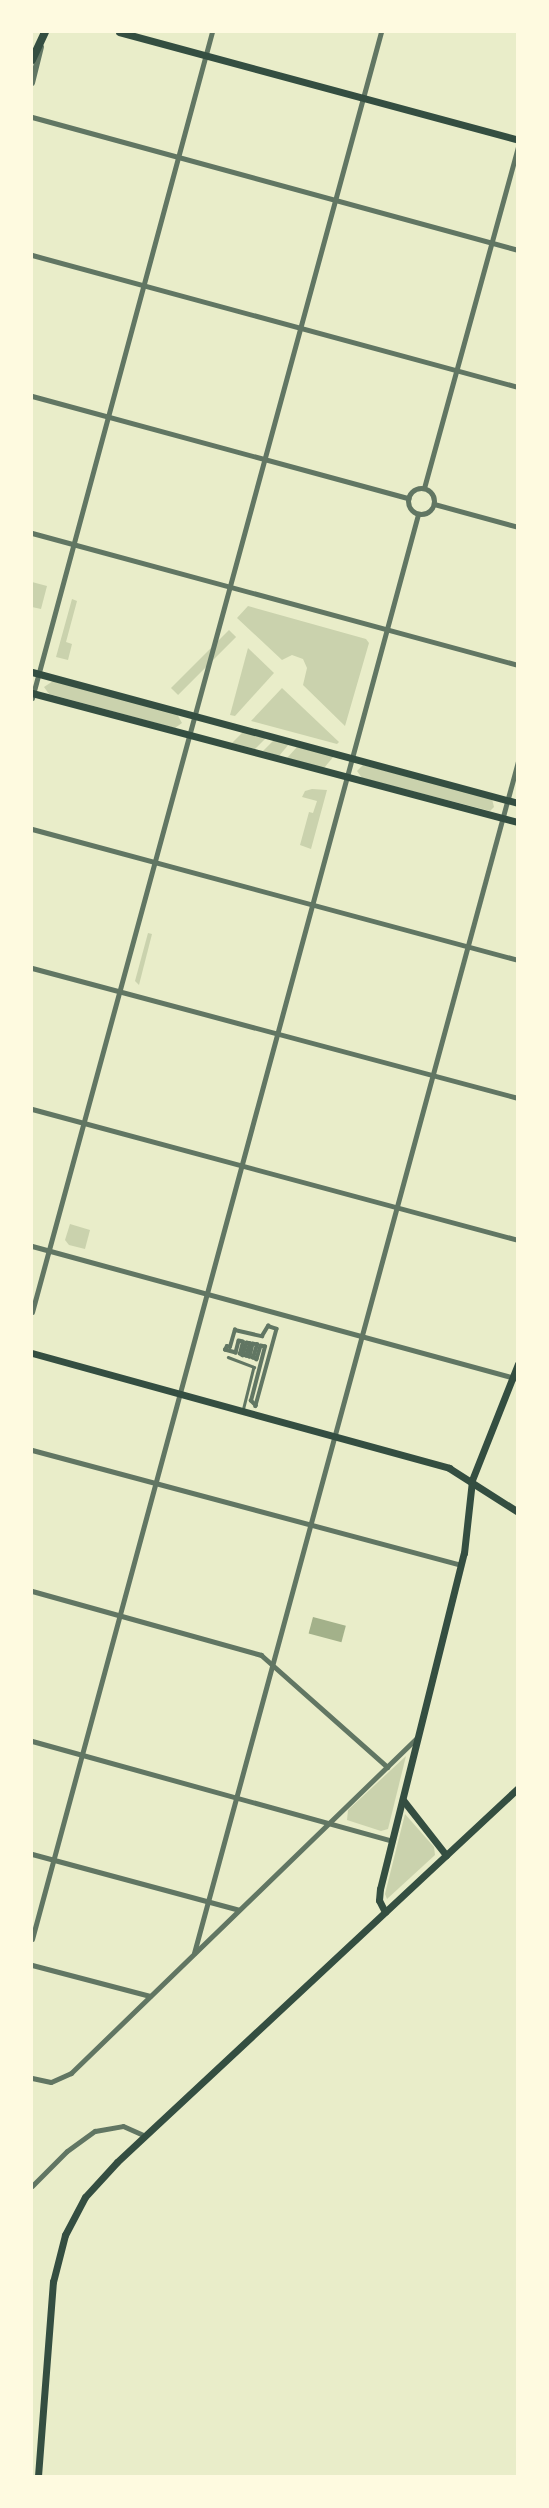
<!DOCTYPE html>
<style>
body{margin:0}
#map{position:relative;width:549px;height:2508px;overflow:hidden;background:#e9edc9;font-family:"Archivo Narrow",sans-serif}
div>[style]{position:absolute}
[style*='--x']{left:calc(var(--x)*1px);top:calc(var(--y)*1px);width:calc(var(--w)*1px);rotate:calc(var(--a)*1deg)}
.green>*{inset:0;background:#cad2ad;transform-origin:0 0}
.water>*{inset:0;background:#a3b18a;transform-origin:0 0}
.service>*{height:2.5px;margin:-1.25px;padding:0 1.25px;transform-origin:1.25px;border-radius:1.25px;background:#617663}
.pedestrian>*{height:3.5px;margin:-1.75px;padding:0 1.75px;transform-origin:1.75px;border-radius:1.75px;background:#617663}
.minor>*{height:5px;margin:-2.5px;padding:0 2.5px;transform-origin:2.5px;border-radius:2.5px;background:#617663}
.minor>.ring{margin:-2.5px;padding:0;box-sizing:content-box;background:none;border:5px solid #617663;border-radius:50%}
.tertiary>*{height:6px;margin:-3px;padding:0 3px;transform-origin:3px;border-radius:3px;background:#617663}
.secondary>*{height:7px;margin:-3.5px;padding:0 3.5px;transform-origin:3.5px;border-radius:3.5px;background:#344e41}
.primary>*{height:8px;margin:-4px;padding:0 4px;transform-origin:4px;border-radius:4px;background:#344e41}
span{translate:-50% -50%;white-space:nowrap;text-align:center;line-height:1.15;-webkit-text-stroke:7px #fefae0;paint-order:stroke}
.frame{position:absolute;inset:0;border:33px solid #fefae0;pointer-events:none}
</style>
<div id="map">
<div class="green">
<div style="clip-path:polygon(32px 582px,47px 586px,41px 609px,32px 607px)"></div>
<div style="clip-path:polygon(72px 599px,77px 601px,66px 642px,72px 644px,68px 660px,56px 657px)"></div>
<div style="clip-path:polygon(248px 606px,366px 639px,369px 643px,345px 726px,303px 685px,307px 668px,303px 659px,292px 655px,282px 660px,237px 618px)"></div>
<div style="left:229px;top:630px;width:10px;height:82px;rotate:45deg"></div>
<div style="clip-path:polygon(248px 648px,274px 673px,235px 716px,230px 715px)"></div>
<div style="clip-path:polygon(53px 681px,177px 714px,182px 723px,175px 728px,49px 694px,44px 687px)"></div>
<div style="clip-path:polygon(282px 688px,339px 742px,337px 744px,251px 721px)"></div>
<div style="clip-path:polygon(243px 732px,266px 738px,255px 749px,232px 743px)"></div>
<div style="clip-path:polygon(274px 740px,289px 744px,279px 756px,263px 751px)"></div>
<div style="clip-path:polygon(297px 747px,334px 756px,324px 768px,287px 758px)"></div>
<div style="clip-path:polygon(363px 765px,492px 799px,494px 807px,490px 811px,362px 778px,357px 771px)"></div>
<div style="clip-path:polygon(312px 789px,327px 790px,311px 849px,300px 845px,309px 812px,313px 813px,317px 801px,302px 797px,305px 791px)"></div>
<div style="clip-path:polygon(148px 933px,152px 934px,139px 985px,135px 981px)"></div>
<div style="clip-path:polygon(70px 1224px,90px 1230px,85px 1249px,69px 1245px,65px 1240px)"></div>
<div style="clip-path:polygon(406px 1756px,388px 1829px,381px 1831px,347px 1820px,348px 1810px)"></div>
<div style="clip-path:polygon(405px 1814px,434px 1847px,435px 1855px,387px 1899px,385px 1894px)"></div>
</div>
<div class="water">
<div style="left:313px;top:1617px;width:34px;height:17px;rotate:15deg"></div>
</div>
<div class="service">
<div style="--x:228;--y:1357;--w:28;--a:21"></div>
<div style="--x:254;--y:1367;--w:45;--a:104"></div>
</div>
<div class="pedestrian">
<div style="--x:268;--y:1326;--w:9;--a:18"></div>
<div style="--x:277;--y:1329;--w:80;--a:105.3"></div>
<div style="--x:256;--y:1406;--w:7;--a:-135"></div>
<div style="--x:251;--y:1401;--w:56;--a:-75.5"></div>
<div style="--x:265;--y:1347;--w:4;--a:-166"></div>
<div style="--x:261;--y:1346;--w:14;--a:107"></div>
<div style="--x:257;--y:1359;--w:4;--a:-166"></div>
<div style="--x:253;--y:1358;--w:14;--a:-73"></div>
<div style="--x:257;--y:1345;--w:4;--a:-166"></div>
<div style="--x:253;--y:1344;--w:13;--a:103"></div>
<div style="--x:250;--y:1357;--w:4;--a:-166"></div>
<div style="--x:246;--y:1356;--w:13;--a:-72"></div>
<div style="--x:250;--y:1344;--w:3;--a:-162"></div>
<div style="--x:247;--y:1343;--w:13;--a:108"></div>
<div style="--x:243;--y:1355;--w:3;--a:-162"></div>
<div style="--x:240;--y:1354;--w:12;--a:-76"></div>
<div style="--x:243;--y:1342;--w:4;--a:-166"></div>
<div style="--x:239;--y:1341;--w:12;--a:104"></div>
<div style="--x:236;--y:1353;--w:11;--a:-165"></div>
<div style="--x:225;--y:1350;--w:4;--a:-63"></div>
<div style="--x:227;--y:1346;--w:3;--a:18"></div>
<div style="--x:230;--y:1347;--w:18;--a:-74"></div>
<div style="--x:235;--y:1330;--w:28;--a:13"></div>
<div style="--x:262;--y:1336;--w:12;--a:-59"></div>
</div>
<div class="minor">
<div style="--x:32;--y:117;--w:504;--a:15.3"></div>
<div style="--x:32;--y:255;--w:504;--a:15.2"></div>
<div style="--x:32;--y:396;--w:390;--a:15.2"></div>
<div style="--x:424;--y:488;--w:354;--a:-74.6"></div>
<div class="ring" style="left:408px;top:488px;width:21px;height:21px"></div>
<div style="--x:434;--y:504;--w:87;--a:15.3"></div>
<div style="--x:32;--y:533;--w:504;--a:15.2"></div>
<div style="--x:32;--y:698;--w:690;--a:-74.88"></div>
<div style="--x:32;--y:829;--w:503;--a:15.09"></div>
<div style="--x:32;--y:968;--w:503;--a:14.98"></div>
<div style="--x:32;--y:1109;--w:503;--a:15.09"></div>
<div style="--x:32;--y:1246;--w:504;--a:15.3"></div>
<div style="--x:32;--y:1312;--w:1327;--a:-74.75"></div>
<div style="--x:32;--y:1450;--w:444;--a:15"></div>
<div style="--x:32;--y:1591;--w:238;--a:15.6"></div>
<div style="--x:261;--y:1655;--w:169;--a:41.6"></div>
<div style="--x:32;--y:1741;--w:374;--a:15.5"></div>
<div style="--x:32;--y:1854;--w:214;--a:15.1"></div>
<div style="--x:32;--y:1939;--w:1476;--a:-74.84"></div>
<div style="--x:194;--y:1953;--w:1235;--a:-74.79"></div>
<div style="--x:32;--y:1965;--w:122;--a:14.7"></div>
<div style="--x:32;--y:2078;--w:19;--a:12"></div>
<div style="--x:51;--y:2082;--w:22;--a:-24"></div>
<div style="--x:71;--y:2073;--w:482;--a:-44.1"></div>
<div style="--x:32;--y:2186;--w:49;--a:-45"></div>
<div style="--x:67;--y:2151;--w:34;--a:-36"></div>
<div style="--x:95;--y:2131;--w:28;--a:-10"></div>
<div style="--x:123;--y:2126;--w:24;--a:24"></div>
</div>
<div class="tertiary">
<div style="--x:32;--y:83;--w:37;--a:-76"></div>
</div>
<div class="secondary">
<div style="--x:119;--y:32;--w:413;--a:15.1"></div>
<div style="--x:32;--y:672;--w:503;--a:15.09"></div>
<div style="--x:32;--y:693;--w:503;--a:14.87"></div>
<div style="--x:32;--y:1353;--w:433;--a:15.4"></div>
<div style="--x:449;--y:1468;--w:82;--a:32.5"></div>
<div style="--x:403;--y:1800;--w:70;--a:52"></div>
<div style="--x:385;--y:1912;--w:13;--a:-117"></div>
<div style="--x:379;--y:1900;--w:11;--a:-85"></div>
<div style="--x:380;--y:1889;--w:346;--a:-76"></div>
<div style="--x:464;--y:1553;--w:73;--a:-83.7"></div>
<div style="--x:472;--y:1480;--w:125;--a:-68.4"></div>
<div style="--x:38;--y:2476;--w:195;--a:-85.6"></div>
<div style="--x:53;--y:2282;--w:49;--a:-75.7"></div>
<div style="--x:65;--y:2235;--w:43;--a:-62.2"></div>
<div style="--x:85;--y:2197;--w:47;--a:-47.6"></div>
<div style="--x:117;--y:2162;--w:548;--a:-43"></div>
</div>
<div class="primary">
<div style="--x:32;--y:60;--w:31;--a:-65"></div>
</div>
<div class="frame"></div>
</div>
